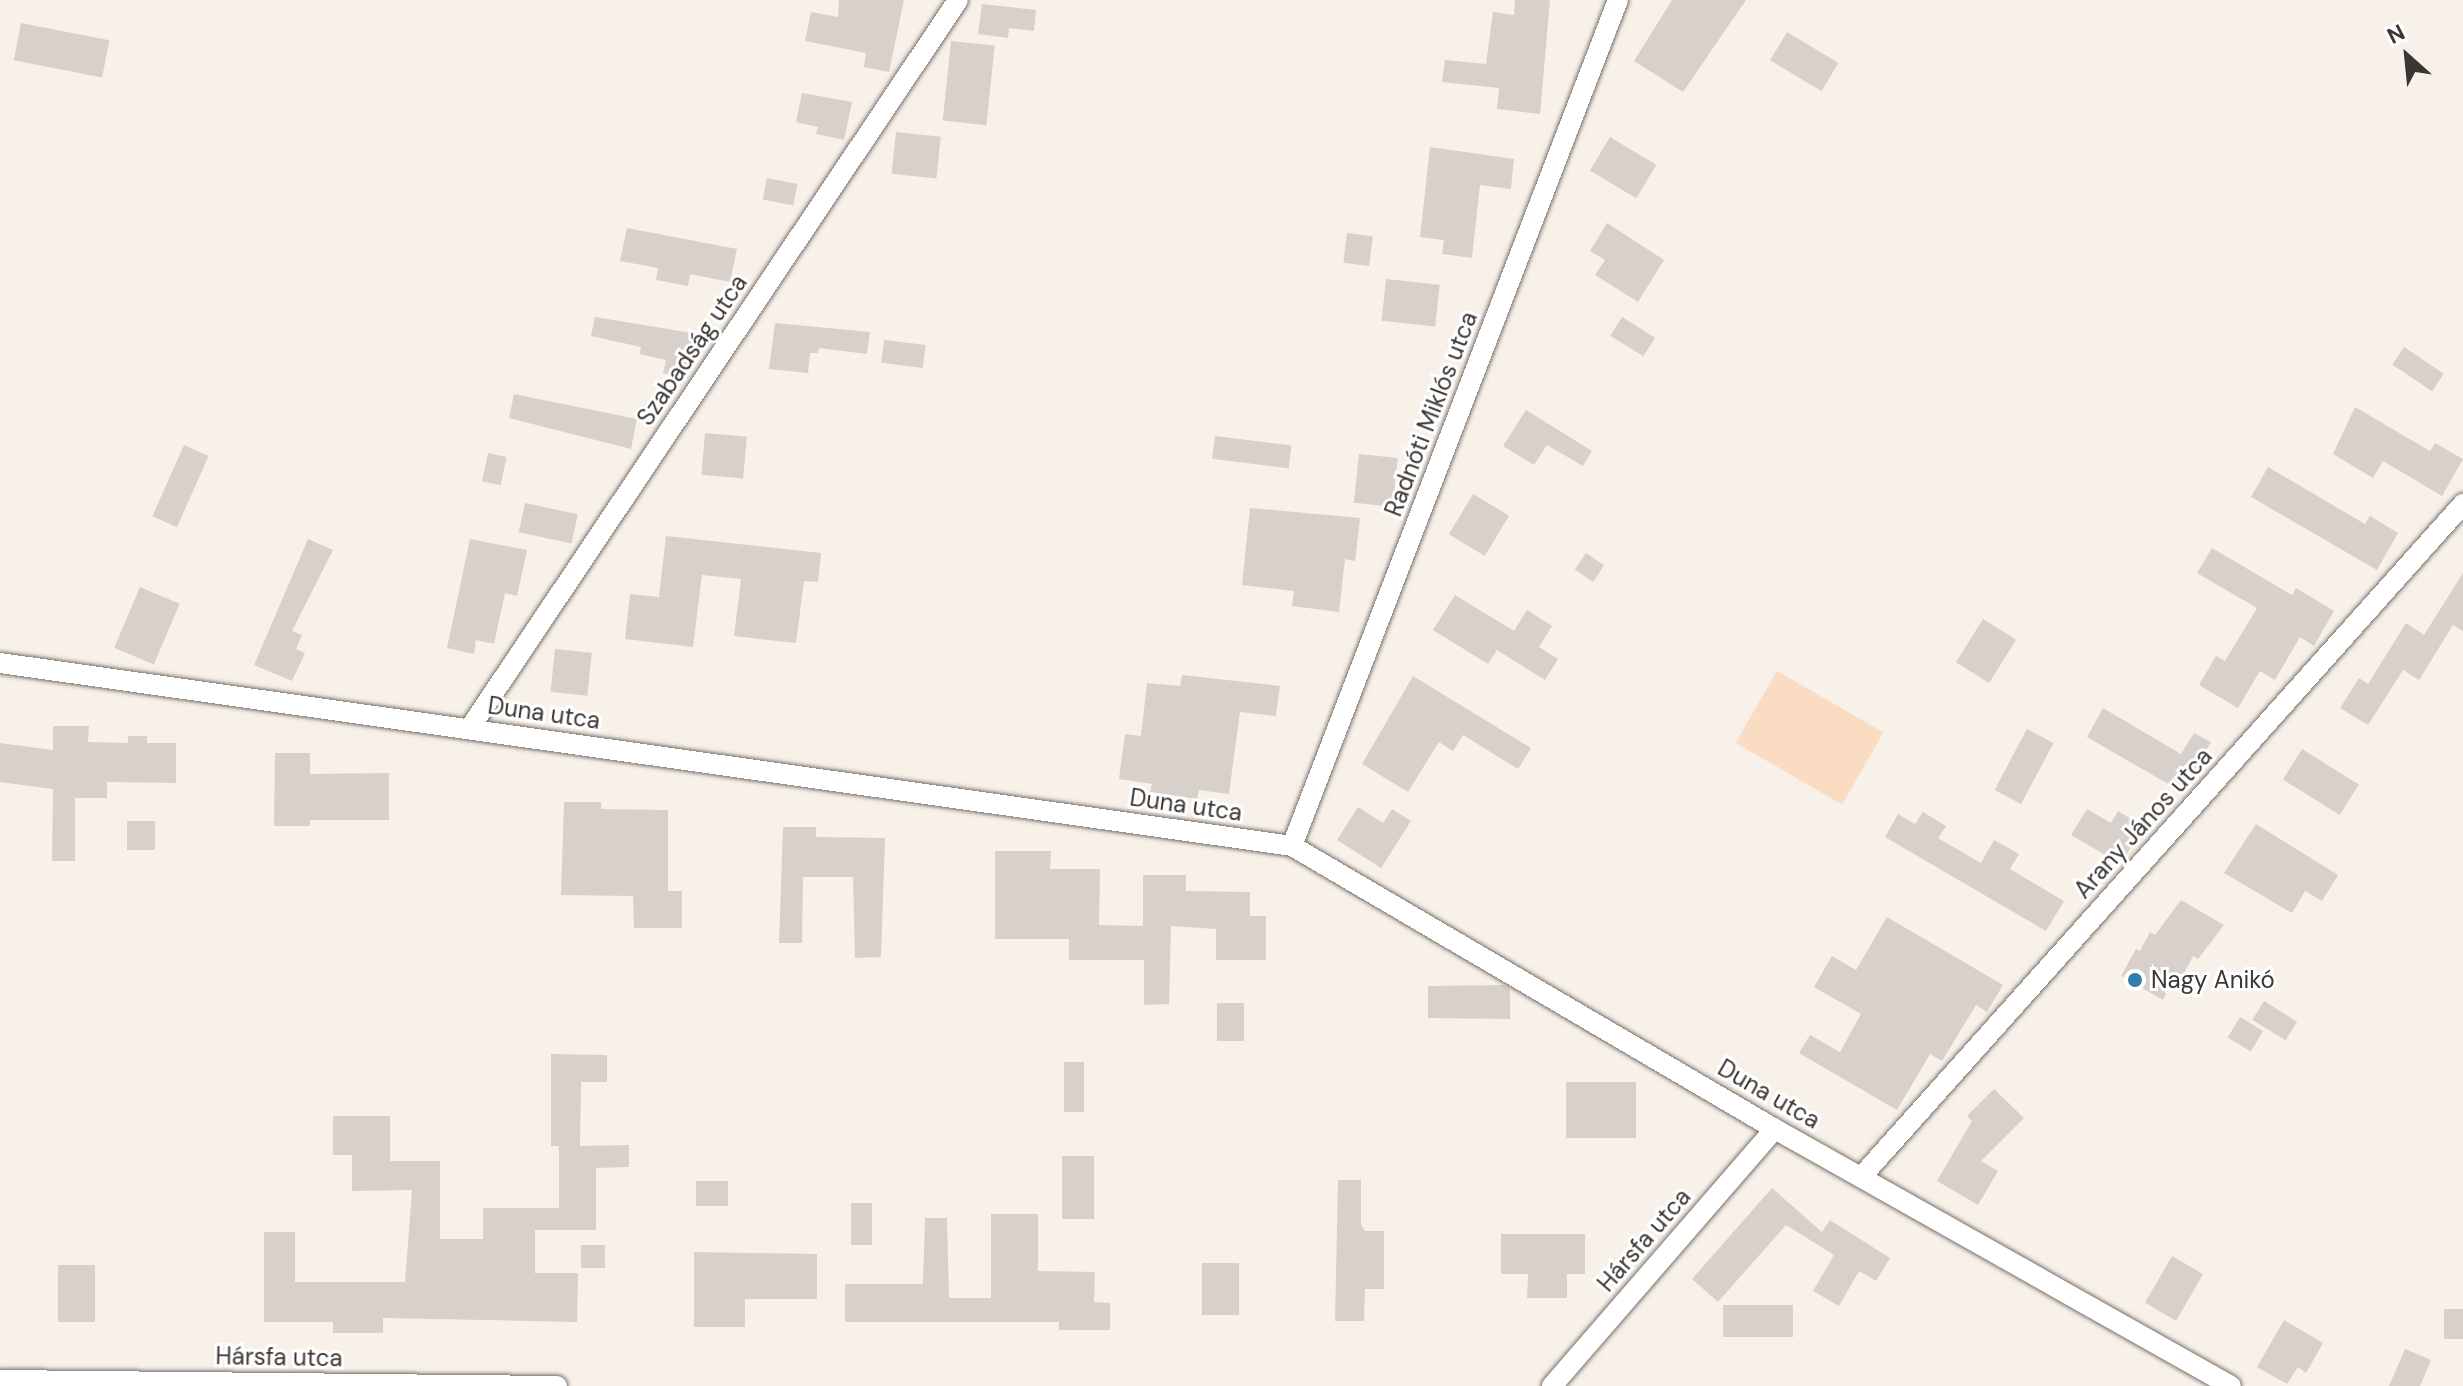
<!DOCTYPE html>
<meta charset="utf-8">
<style>
body{margin:0}
#map{position:relative;width:2463px;height:1386px;overflow:hidden;background:#f8f1ea;font-family:"DM Sans",sans-serif}
div>[style]{position:absolute}
[style*='--x']{left:calc(var(--x)*1px);top:calc(var(--y)*1px);width:calc(var(--w)*1px);rotate:calc(var(--a)*1deg)}
.green>*{inset:0;background:#fadcc2;transform-origin:0 0}
.building>*{inset:0;background:#d8d0ca;transform-origin:0 0}
.roads{filter:drop-shadow(0 0 2px #77706a) drop-shadow(0 0 2px #77706a)}
.minor>*{height:20px;margin:-10px;padding:0 10px;transform-origin:10px;border-radius:10px;background:#fff}
.dots>*{width:22px;height:22px;translate:-50% -50%;box-sizing:border-box;border:4px solid #fff;border-radius:50%}
span{translate:-50% -50%;white-space:nowrap;text-align:center;line-height:1.15;-webkit-text-stroke:6px #fff;paint-order:stroke}
.street-label{font-size:24px;color:#393634}
.poi-label{font-size:24px;color:#393634}
.left{translate:0 -50%;text-align:left}
.north{position:absolute;left:2367px;top:16px;width:80px;height:80px;-webkit-text-stroke:6px #fff;paint-order:stroke;rotate:333deg;font-size:22px;font-weight:700;line-height:32px;text-align:center;color:#393634}
.north::after{content:'';display:block;margin:auto;width:28px;height:36px;background:#393634;clip-path:polygon(50% 0,100% 100%,50% 72%,0 100%)}
</style>
<div id="map">
<div class="green">
<div style="left:1777px;top:671px;width:123px;height:83px;rotate:30deg"></div>
</div>
<div class="building">
<div style="clip-path:polygon(839px 0,904px 0,889px 72px,864px 67px,866px 53px,805px 41px,811px 12px,838px 17px)"></div>
<div style="clip-path:polygon(1515px 0,1550px 0,1540px 114px,1497px 109px,1499px 88px,1442px 82px,1445px 60px,1486px 64px,1493px 12px,1514px 15px)"></div>
<div style="clip-path:polygon(1672px 0,1746px 0,1683px 92px,1634px 61px)"></div>
<div style="clip-path:polygon(982px 4px,1036px 10px,1034px 31px,1009px 28px,1008px 38px,978px 34px)"></div>
<div style="left:21px;top:23px;width:90px;height:38px;rotate:11deg"></div>
<div style="left:1787px;top:32px;width:60px;height:33px;rotate:31deg"></div>
<div style="left:951px;top:41px;width:44px;height:80px;rotate:6deg"></div>
<div style="clip-path:polygon(802px 93px,852px 102px,844px 140px,816px 134px,818px 127px,796px 122px)"></div>
<div style="left:896px;top:132px;width:45px;height:42px;rotate:6deg"></div>
<div style="left:1610px;top:137px;width:54px;height:39px;rotate:31deg"></div>
<div style="clip-path:polygon(1430px 147px,1514px 159px,1511px 189px,1480px 185px,1472px 258px,1442px 254px,1444px 240px,1420px 237px)"></div>
<div style="left:767px;top:178px;width:31px;height:22px;rotate:11deg"></div>
<div style="clip-path:polygon(1607px 223px,1664px 260px,1638px 302px,1595px 275px,1605px 260px,1590px 251px)"></div>
<div style="clip-path:polygon(627px 228px,737px 249px,730px 282px,690px 274px,688px 286px,656px 280px,658px 268px,620px 261px)"></div>
<div style="left:1347px;top:233px;width:26px;height:30px;rotate:7deg"></div>
<div style="left:1386px;top:279px;width:54px;height:42px;rotate:6deg"></div>
<div style="clip-path:polygon(595px 317px,698px 334px,688px 378px,663px 373px,666px 360px,640px 354px,641px 347px,591px 336px)"></div>
<div style="left:1622px;top:317px;width:39px;height:22px;rotate:32deg"></div>
<div style="clip-path:polygon(775px 323px,870px 332px,867px 354px,819px 348px,818px 353px,810px 353px,808px 373px,769px 369px)"></div>
<div style="left:884px;top:340px;width:42px;height:23px;rotate:7deg"></div>
<div style="left:2404px;top:347px;width:48px;height:21px;rotate:34deg"></div>
<div style="clip-path:polygon(514px 394px,637px 419px,631px 449px,509px 418px)"></div>
<div style="clip-path:polygon(2355px 407px,2430px 451px,2435px 443px,2463px 459px,2442px 496px,2383px 461px,2373px 478px,2333px 454px)"></div>
<div style="clip-path:polygon(1526px 410px,1592px 451px,1583px 466px,1547px 445px,1534px 465px,1503px 446px)"></div>
<div style="left:705px;top:433px;width:42px;height:42px;rotate:5deg"></div>
<div style="left:1215px;top:436px;width:77px;height:23px;rotate:7deg"></div>
<div style="left:184px;top:445px;width:27px;height:78px;rotate:24deg"></div>
<div style="left:488px;top:453px;width:19px;height:29px;rotate:12deg"></div>
<div style="left:1359px;top:454px;width:39px;height:49px;rotate:6deg"></div>
<div style="clip-path:polygon(2268px 467px,2365px 524px,2370px 516px,2398px 533px,2377px 570px,2251px 497px)"></div>
<div style="left:1473px;top:494px;width:42px;height:47px;rotate:31deg"></div>
<div style="left:525px;top:503px;width:54px;height:30px;rotate:12deg"></div>
<div style="clip-path:polygon(1250px 508px,1360px 518px,1355px 561px,1345px 559px,1339px 612px,1292px 606px,1294px 591px,1242px 585px)"></div>
<div style="clip-path:polygon(666px 536px,821px 553px,818px 582px,804px 581px,796px 643px,734px 636px,741px 579px,702px 575px,693px 647px,625px 639px,630px 594px,659px 597px)"></div>
<div style="clip-path:polygon(308px 539px,333px 550px,292px 631px,302px 635px,296px 649px,305px 653px,292px 681px,254px 665px)"></div>
<div style="clip-path:polygon(470px 539px,527px 550px,517px 596px,505px 593px,494px 644px,476px 640px,474px 654px,447px 648px)"></div>
<div style="clip-path:polygon(2212px 548px,2292px 595px,2296px 588px,2334px 611px,2314px 646px,2300px 637px,2275px 680px,2260px 671px,2238px 708px,2199px 685px,2216px 656px,2225px 661px,2257px 608px,2197px 573px)"></div>
<div style="left:1586px;top:553px;width:22px;height:20px;rotate:34deg"></div>
<div style="clip-path:polygon(2463px 573px,2463px 631px,2453px 625px,2419px 680px,2403px 670px,2368px 725px,2340px 708px,2359px 678px,2368px 684px,2406px 623px,2424px 635px)"></div>
<div style="left:140px;top:587px;width:43px;height:66px;rotate:23deg"></div>
<div style="clip-path:polygon(1455px 595px,1514px 631px,1527px 610px,1552px 626px,1539px 647px,1558px 659px,1545px 680px,1497px 650px,1488px 664px,1433px 630px)"></div>
<div style="left:1983px;top:619px;width:39px;height:51px;rotate:32deg"></div>
<div style="left:555px;top:649px;width:37px;height:43px;rotate:6deg"></div>
<div style="clip-path:polygon(1182px 675px,1280px 686px,1276px 716px,1240px 712px,1229px 794px,1199px 790px,1197px 799px,1150px 792px,1152px 784px,1119px 779px,1125px 734px,1141px 736px,1147px 683px,1180px 686px)"></div>
<div style="clip-path:polygon(1413px 676px,1531px 748px,1518px 769px,1463px 735px,1453px 751px,1439px 742px,1408px 792px,1362px 764px)"></div>
<div style="clip-path:polygon(2103px 708px,2181px 754px,2194px 733px,2211px 742px,2182px 792px,2087px 737px)"></div>
<div style="clip-path:polygon(53px 726px,89px 726px,88px 742px,128px 743px,128px 736px,147px 736px,147px 743px,176px 743px,176px 783px,107px 782px,107px 798px,75px 798px,75px 861px,52px 861px,53px 789px,0 782px,0 743px,53px 750px)"></div>
<div style="left:2027px;top:729px;width:30px;height:69px;rotate:28deg"></div>
<div style="left:2302px;top:749px;width:67px;height:36px;rotate:32deg"></div>
<div style="clip-path:polygon(275px 753px,310px 753px,310px 774px,389px 773px,389px 820px,310px 820px,310px 826px,274px 826px)"></div>
<div style="clip-path:polygon(564px 802px,601px 802px,601px 809px,668px 810px,668px 891px,682px 891px,682px 928px,634px 928px,633px 896px,561px 895px)"></div>
<div style="clip-path:polygon(1358px 807px,1383px 823px,1392px 809px,1411px 821px,1381px 868px,1337px 840px)"></div>
<div style="clip-path:polygon(2087px 809px,2111px 823px,2118px 811px,2143px 826px,2121px 864px,2071px 835px)"></div>
<div style="clip-path:polygon(1923px 812px,1946px 826px,1938px 838px,1981px 863px,1994px 840px,2019px 854px,2010px 869px,2064px 901px,2046px 931px,1885px 837px,1898px 814px,1915px 824px)"></div>
<div style="left:127px;top:821px;width:28px;height:29px"></div>
<div style="clip-path:polygon(2256px 824px,2338px 875px,2322px 901px,2305px 891px,2292px 913px,2224px 873px)"></div>
<div style="clip-path:polygon(783px 827px,816px 827px,816px 837px,885px 838px,881px 957px,855px 958px,853px 877px,803px 877px,802px 943px,779px 943px)"></div>
<div style="clip-path:polygon(995px 851px,1051px 851px,1050px 869px,1100px 869px,1099px 925px,1143px 926px,1143px 875px,1186px 875px,1186px 891px,1250px 892px,1250px 916px,1266px 916px,1266px 960px,1216px 960px,1216px 929px,1171px 926px,1169px 1004px,1144px 1005px,1144px 960px,1069px 960px,1069px 939px,995px 939px)"></div>
<div style="clip-path:polygon(2181px 900px,2224px 925px,2198px 959px,2193px 956px,2183px 975px,2178px 973px,2163px 1000px,2121px 976px,2136px 949px,2140px 951px,2150px 932px,2155px 935px)"></div>
<div style="clip-path:polygon(1887px 917px,2003px 985px,1987px 1012px,1976px 1005px,1942px 1061px,1930px 1054px,1897px 1110px,1799px 1053px,1810px 1035px,1840px 1052px,1861px 1014px,1814px 987px,1832px 956px,1856px 970px)"></div>
<div style="clip-path:polygon(1504px 985px,1510px 989px,1510px 1019px,1428px 1018px,1428px 986px)"></div>
<div style="left:2264px;top:1001px;width:39px;height:22px;rotate:32deg"></div>
<div style="left:1217px;top:1003px;width:27px;height:38px"></div>
<div style="left:2240px;top:1017px;width:27px;height:24px;rotate:31deg"></div>
<div style="clip-path:polygon(551px 1054px,607px 1055px,607px 1082px,581px 1082px,580px 1146px,629px 1145px,629px 1167px,596px 1168px,596px 1230px,535px 1230px,535px 1273px,578px 1273px,577px 1322px,383px 1318px,383px 1333px,333px 1333px,333px 1322px,264px 1322px,264px 1232px,295px 1232px,295px 1282px,405px 1282px,412px 1190px,352px 1191px,352px 1155px,333px 1155px,333px 1116px,390px 1116px,390px 1161px,440px 1161px,440px 1239px,483px 1239px,483px 1208px,559px 1208px,559px 1146px,551px 1146px)"></div>
<div style="left:1064px;top:1062px;width:20px;height:50px"></div>
<div style="left:1566px;top:1082px;width:70px;height:56px"></div>
<div style="clip-path:polygon(1994px 1089px,2024px 1118px,1981px 1161px,1998px 1171px,1978px 1205px,1937px 1181px,1972px 1121px,1967px 1116px)"></div>
<div style="left:1062px;top:1156px;width:32px;height:63px"></div>
<div style="clip-path:polygon(1338px 1180px,1361px 1180px,1361px 1225px,1365px 1231px,1384px 1231px,1384px 1289px,1365px 1289px,1364px 1321px,1335px 1321px)"></div>
<div style="left:696px;top:1181px;width:32px;height:25px"></div>
<div style="clip-path:polygon(1772px 1188px,1822px 1232px,1830px 1220px,1890px 1258px,1876px 1281px,1859px 1271px,1839px 1306px,1813px 1291px,1834px 1255px,1786px 1225px,1718px 1302px,1692px 1279px)"></div>
<div style="left:851px;top:1203px;width:21px;height:42px"></div>
<div style="clip-path:polygon(991px 1214px,1038px 1214px,1038px 1271px,1095px 1272px,1094px 1302px,1110px 1303px,1110px 1330px,1059px 1330px,1059px 1322px,845px 1322px,845px 1284px,923px 1284px,925px 1218px,947px 1218px,949px 1298px,991px 1298px)"></div>
<div style="clip-path:polygon(1501px 1234px,1585px 1234px,1585px 1274px,1567px 1274px,1567px 1298px,1527px 1298px,1528px 1274px,1501px 1274px)"></div>
<div style="left:581px;top:1245px;width:24px;height:23px"></div>
<div style="clip-path:polygon(694px 1252px,817px 1254px,817px 1299px,745px 1299px,745px 1327px,694px 1327px)"></div>
<div style="left:2172px;top:1256px;width:36px;height:54px;rotate:30deg"></div>
<div style="left:1202px;top:1263px;width:37px;height:52px"></div>
<div style="left:58px;top:1265px;width:37px;height:57px"></div>
<div style="left:1723px;top:1305px;width:70px;height:32px"></div>
<div style="left:2444px;top:1309px;width:19px;height:30px"></div>
<div style="clip-path:polygon(2284px 1320px,2323px 1343px,2306px 1373px,2298px 1367px,2287px 1384px,2257px 1367px)"></div>
<div style="clip-path:polygon(2405px 1349px,2431px 1360px,2420px 1386px,2389px 1386px)"></div>
</div>
<div class="roads">
<div class="minor">
<div style="--x:0;--y:663;--w:1305;--a:8.06"></div>
<div style="--x:1292;--y:846;--w:560;--a:30.37"></div>
<div style="--x:1775;--y:1129;--w:523;--a:29.41"></div>
<div style="--x:470;--y:728;--w:876;--a:-56.16"></div>
<div style="--x:1292;--y:846;--w:907;--a:-68.93"></div>
<div style="--x:1862;--y:1176;--w:902;--a:-48.19"></div>
<div style="--x:0;--y:1380;--w:557;--a:0.62"></div>
<div style="--x:1552;--y:1386;--w:340;--a:-49.1"></div>
</div>
</div>
<div class="dots">
<div style="left:2135px;top:980px;background:#327baf"></div>
</div>
<div class="street-label">
<span style="left:692px;top:350px;rotate:-56deg">Szabadság utca</span>
<span style="left:1431px;top:414px;rotate:-69deg">Radnóti Miklós utca</span>
<span style="left:544px;top:713px;rotate:8deg">Duna utca</span>
<span style="left:1186px;top:805px;rotate:8deg">Duna utca</span>
<span style="left:2143px;top:823px;rotate:-48deg">Arany János utca</span>
<span style="left:1769px;top:1094px;rotate:30deg">Duna utca</span>
<span style="left:1644px;top:1240px;rotate:-49deg">Hársfa utca</span>
<span style="left:279px;top:1357px;rotate:1deg">Hársfa utca</span>
</div>
<div class="poi-label">
<span class="left" style="left:2151px;top:980px">Nagy Anikó</span>
</div>
<div class="north">N</div>
</div>
